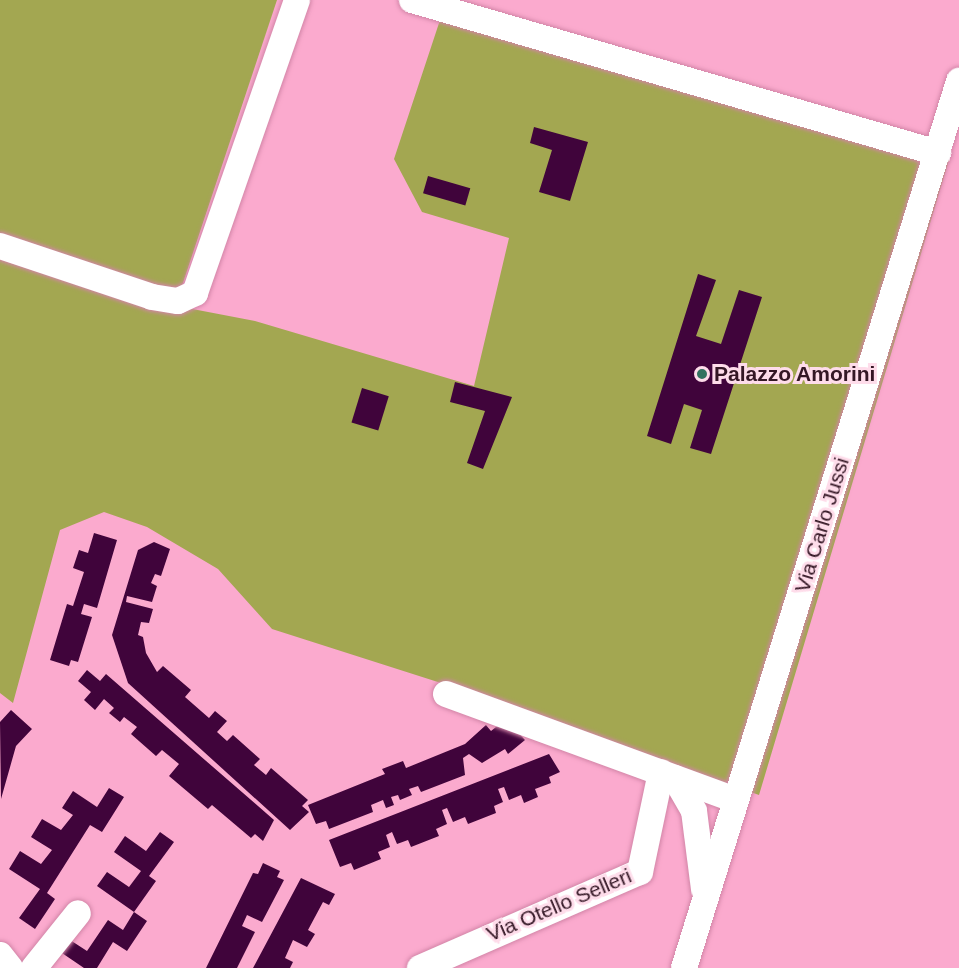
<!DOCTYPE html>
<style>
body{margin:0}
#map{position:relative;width:959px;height:968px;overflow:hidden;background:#fbaace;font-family:Helvetica,sans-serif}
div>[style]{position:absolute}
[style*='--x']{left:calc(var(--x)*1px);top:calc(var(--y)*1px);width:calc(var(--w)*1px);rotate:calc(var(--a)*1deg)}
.green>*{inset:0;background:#a3a751}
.building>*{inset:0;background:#40043b;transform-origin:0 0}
.roads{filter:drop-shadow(0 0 2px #d285a7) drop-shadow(0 0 2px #d285a7)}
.minor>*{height:26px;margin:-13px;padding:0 13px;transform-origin:13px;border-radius:13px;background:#fff}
.dots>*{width:16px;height:16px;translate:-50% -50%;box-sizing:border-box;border:3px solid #fedcea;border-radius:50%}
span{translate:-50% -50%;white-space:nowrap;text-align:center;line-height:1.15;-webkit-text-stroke:6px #fedcea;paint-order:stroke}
.poi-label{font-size:21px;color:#341725;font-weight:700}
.left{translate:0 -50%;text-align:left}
.street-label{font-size:21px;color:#341725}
</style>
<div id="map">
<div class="green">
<div style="clip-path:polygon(0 0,277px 0,180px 292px,0 238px)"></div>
<div style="clip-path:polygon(443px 11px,645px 61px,949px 160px,759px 795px,441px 683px,272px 629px,218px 569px,147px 527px,104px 512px,60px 530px,13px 703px,0 693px,0 246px,182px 307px,255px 321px,474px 386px,509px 238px,422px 212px,394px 159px)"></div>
</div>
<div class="building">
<div style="clip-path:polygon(534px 127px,588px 142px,570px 201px,539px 192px,552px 150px,530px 143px)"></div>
<div style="left:428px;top:176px;width:44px;height:18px;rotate:16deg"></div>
<div style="clip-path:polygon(698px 274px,716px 280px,696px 336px,721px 344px,739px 290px,762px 297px,711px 454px,690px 448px,702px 410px,684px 404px,671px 444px,647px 436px)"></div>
<div style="clip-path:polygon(455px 382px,512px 397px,483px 469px,467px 463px,485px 411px,450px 402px)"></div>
<div style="left:362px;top:388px;width:28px;height:36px;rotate:17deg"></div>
<div style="clip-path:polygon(94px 533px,117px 540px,97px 608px,84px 604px,81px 614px,92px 617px,78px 662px,71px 660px,69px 666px,50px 660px,67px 604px,73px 606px,84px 572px,73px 568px,79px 550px,88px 553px)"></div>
<div style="clip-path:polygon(154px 542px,170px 549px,161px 576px,155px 574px,151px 583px,157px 586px,152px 602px,127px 596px,126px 602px,153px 609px,149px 623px,141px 622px,138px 635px,143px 637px,146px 653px,157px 672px,163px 666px,191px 690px,185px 697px,209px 718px,215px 711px,227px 721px,217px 732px,227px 741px,233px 735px,260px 759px,254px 765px,266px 775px,271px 768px,308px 800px,302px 806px,309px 812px,290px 830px,128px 683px,112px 635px,138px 550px)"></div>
<div style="clip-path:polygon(87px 670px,100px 681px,106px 674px,274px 820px,263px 841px,255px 834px,251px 838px,212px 805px,208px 809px,169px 776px,179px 764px,162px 750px,156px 756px,131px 734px,137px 727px,124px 717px,120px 722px,109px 713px,114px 708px,104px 699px,95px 710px,84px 700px,91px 692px,78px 681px)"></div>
<div style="clip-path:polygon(11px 710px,32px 729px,16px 746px,1px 799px,0 722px)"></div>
<div style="clip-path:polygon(506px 719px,525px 740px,508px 754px,505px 749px,482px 763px,469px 754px,463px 758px,465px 775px,421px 792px,418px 786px,409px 789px,412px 795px,400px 800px,398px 795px,391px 797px,394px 805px,386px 808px,383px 800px,371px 805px,373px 812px,329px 829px,326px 821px,316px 824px,308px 805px,385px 774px,382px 769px,403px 761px,406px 768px,465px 744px,486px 725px,491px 731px)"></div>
<div style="clip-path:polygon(549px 754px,560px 772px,549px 777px,551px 783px,535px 789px,538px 797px,524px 803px,521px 795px,509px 800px,504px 787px,498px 789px,503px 802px,494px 806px,496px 813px,468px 824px,465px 817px,453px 822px,447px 808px,442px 810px,447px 824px,436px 829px,439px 836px,411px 847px,408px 840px,397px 844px,392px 832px,386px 835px,390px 847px,378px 852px,381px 859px,354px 870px,351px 863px,340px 867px,329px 840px)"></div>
<div style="clip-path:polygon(109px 788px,124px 797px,102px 832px,90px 825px,47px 893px,55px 899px,35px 929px,19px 918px,40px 889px,9px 869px,20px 851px,41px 864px,52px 850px,31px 837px,42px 819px,61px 830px,73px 815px,62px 808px,73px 791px,97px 807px)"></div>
<div style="clip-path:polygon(160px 832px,174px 842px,149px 876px,156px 881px,134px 912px,97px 886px,107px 872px,129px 887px,141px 871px,114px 852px,125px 836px,146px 851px)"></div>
<div style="clip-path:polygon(263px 863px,280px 871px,277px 877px,284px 880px,262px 922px,247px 915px,242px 926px,255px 932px,237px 968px,206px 968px,253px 873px,258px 874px)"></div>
<div style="clip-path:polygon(301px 878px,335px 894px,329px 905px,323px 902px,308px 930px,315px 934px,307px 947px,293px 940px,285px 958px,293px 962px,290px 968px,253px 968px)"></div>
<div style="clip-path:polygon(134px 912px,147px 921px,127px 951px,113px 942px,97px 968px,84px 968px,59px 951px,67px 938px,87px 951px,108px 920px,123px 930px)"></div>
</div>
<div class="roads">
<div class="minor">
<div style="--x:412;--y:0;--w:548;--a:16.22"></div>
<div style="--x:0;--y:246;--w:160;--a:18.5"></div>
<div style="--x:152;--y:297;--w:26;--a:9"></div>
<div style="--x:178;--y:301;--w:19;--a:-25"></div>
<div style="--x:195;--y:293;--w:310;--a:-70.8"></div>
<div style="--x:446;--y:694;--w:308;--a:20.1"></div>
<div style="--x:675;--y:778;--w:38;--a:60"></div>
<div style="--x:694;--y:811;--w:79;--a:82.7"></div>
<div style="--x:0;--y:955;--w:16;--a:52"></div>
<div style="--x:34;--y:968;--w:70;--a:-51.3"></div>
<div style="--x:420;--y:968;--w:240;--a:-23.6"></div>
<div style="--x:640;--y:872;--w:102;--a:-78.1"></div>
<div style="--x:684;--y:968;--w:929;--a:-72.77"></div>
</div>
</div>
<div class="dots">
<div style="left:702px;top:374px;background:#337260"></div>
</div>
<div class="poi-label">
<span class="left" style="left:714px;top:374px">Palazzo Amorini</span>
</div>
<div class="street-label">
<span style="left:822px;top:525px;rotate:-73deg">Via Carlo Jussi</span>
<span style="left:559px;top:905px;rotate:-23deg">Via Otello Selleri</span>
</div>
</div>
